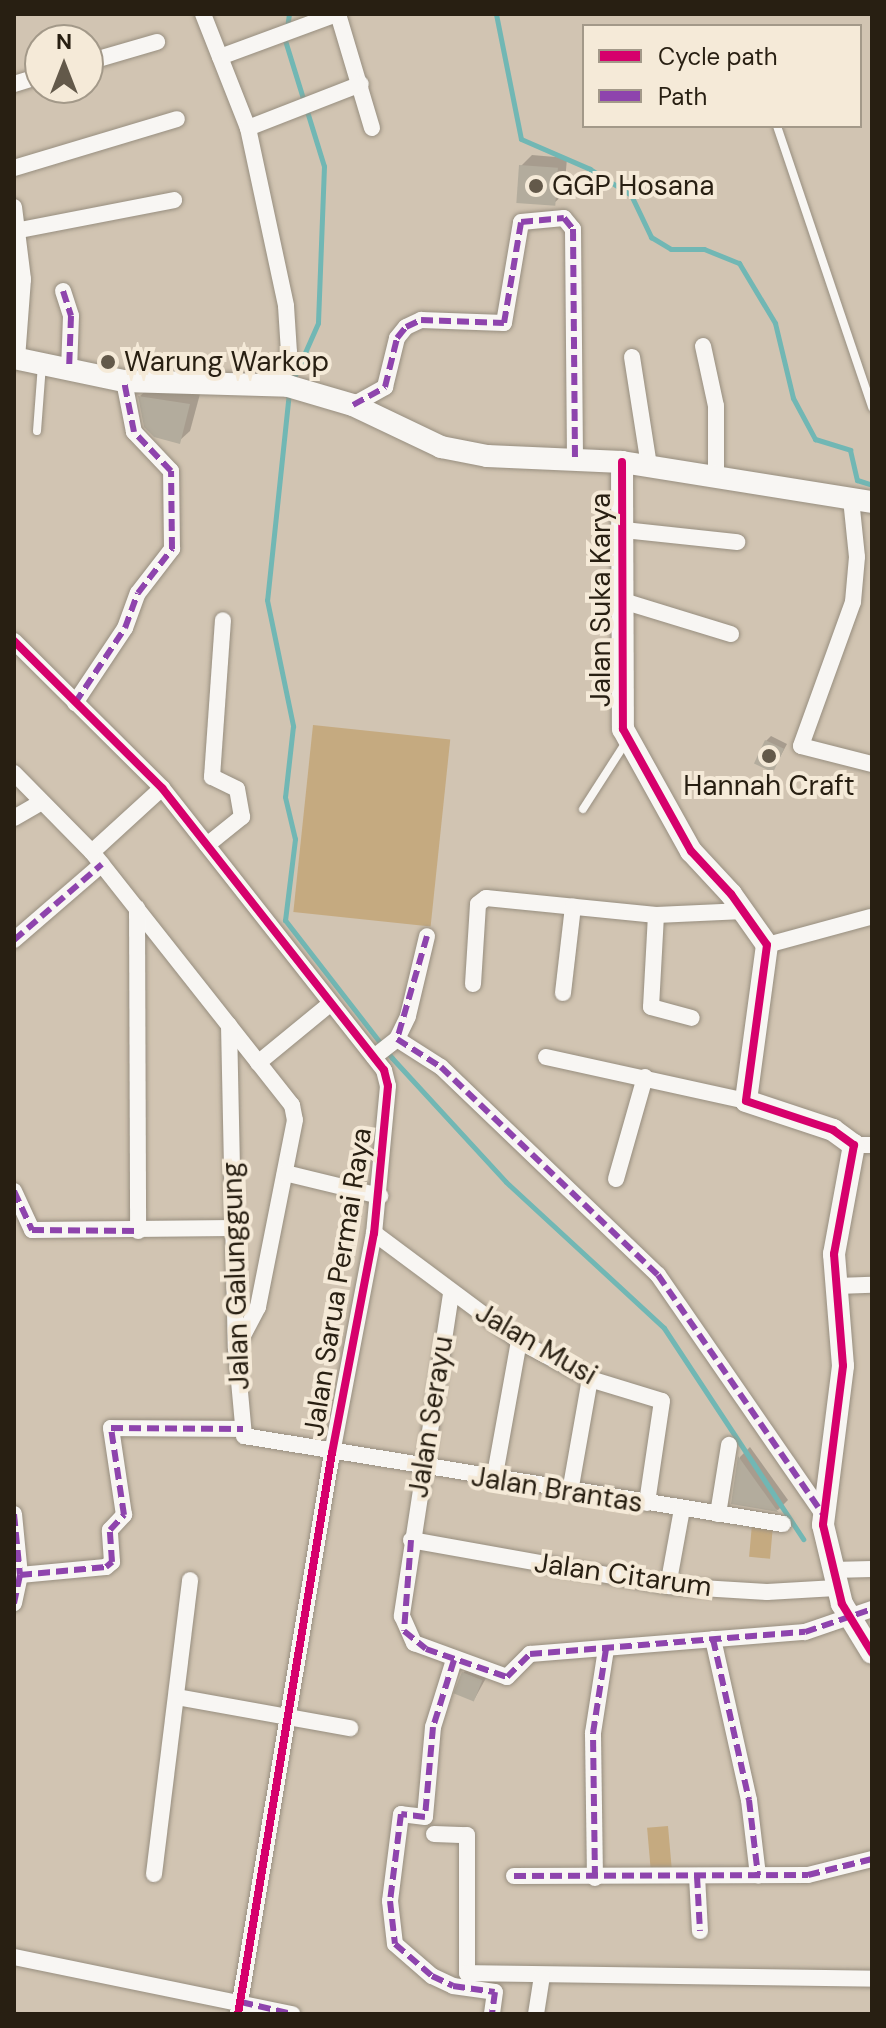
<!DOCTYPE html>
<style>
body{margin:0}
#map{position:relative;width:886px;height:2028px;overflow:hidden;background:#d1c4b2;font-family:"DM Sans",sans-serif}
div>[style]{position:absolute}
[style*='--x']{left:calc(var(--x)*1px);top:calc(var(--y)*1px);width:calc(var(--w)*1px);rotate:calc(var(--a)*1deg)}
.green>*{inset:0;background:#c5aa80;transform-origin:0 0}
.shadow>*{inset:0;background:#0003}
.stream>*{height:5px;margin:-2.5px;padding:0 2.5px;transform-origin:2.5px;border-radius:2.5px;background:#71b7b4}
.building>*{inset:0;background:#b3ac9d;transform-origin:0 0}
.roads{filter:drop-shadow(0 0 2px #978e7f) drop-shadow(0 0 2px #978e7f)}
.lane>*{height:8px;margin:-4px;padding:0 4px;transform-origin:4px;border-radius:4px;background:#f8f6f3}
.street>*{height:16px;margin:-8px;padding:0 8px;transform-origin:8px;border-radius:8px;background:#f8f6f3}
.secondary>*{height:22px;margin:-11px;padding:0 11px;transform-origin:11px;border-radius:11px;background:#f8f6f3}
.quiet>*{height:6px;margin-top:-3px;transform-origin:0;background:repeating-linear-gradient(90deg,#8e44ad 0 12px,transparent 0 18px)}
.cycleway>*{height:8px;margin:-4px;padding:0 4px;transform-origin:4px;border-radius:4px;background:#d6006c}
.dots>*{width:22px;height:22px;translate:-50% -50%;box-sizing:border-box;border:4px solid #f5ead8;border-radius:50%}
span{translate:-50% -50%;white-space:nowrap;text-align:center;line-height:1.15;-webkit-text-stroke:8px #f5ead8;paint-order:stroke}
.poi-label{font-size:28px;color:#281f12}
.left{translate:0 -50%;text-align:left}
.street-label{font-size:28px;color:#281f12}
.frame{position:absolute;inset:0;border:16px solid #281f12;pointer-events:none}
.legend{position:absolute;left:582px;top:24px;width:280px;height:104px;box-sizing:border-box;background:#f5ead8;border:2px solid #a39989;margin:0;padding:10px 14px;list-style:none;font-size:24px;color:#281f12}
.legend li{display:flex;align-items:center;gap:16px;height:40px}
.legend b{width:40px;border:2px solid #a39989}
.north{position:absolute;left:24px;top:24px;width:80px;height:80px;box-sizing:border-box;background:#f5ead8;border:2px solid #a39989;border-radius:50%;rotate:0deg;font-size:22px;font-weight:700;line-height:32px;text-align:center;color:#281f12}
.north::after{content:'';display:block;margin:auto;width:28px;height:36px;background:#63594a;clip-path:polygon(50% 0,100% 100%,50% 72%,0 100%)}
</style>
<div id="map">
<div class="green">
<div style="left:313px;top:725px;width:138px;height:188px;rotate:6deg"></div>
<div style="left:752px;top:1524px;width:21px;height:33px;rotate:5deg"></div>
<div style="left:668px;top:1826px;width:43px;height:21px;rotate:85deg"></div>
</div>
<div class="shadow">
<div style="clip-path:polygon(532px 155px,567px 158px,564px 194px,553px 204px,521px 166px)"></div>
<div style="clip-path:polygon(151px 386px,200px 394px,190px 431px,179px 441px,140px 396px)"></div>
<div style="clip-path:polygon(771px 736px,787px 744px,773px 770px,766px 741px)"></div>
<div style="clip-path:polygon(750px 1447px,788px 1500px,778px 1510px,733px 1503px,740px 1457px)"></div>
<div style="clip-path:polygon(474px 1663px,491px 1669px,475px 1698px,463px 1673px)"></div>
</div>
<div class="stream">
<div style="--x:496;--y:14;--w:127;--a:78.7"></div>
<div style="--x:521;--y:139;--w:75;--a:23.5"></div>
<div style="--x:590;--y:169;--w:49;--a:32.4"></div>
<div style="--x:631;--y:195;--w:47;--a:64.5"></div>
<div style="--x:651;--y:237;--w:23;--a:31"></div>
<div style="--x:671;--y:249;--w:33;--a:0"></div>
<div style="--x:704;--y:249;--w:38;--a:22"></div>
<div style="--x:739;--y:263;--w:70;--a:59"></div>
<div style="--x:775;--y:323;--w:77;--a:76.5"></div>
<div style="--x:793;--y:398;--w:47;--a:61.8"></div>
<div style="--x:815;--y:439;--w:37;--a:17"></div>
<div style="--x:850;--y:450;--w:31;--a:77"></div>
<div style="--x:857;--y:480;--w:16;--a:18"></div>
<div style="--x:287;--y:28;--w:14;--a:-82"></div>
<div style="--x:284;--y:37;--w:135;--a:72.8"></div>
<div style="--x:324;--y:166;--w:157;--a:92.2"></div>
<div style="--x:318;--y:323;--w:64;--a:113.8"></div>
<div style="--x:289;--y:392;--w:209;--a:96"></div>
<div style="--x:267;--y:600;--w:129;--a:78.3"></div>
<div style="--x:293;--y:726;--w:71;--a:96.4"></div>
<div style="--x:285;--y:797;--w:43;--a:76.6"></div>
<div style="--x:295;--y:839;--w:82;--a:97"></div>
<div style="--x:285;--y:920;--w:175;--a:52.2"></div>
<div style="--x:392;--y:1058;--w:168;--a:47.4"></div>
<div style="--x:506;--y:1182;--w:215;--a:42.7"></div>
<div style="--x:664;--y:1328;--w:253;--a:56.6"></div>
</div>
<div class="building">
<div style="left:519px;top:165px;width:39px;height:38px;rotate:4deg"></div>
<div style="clip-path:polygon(138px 396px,190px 404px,180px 444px,154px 437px,144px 427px)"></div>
<div style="left:765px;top:740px;width:21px;height:26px;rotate:25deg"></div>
<div style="clip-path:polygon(738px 1456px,778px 1512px,731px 1504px)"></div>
<div style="left:462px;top:1672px;width:22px;height:23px;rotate:22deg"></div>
</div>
<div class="roads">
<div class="lane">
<div style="--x:777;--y:126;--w:297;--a:71.3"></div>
<div style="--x:37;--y:431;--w:66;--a:-85.7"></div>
<div style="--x:583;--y:809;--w:80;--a:-57.3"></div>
</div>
<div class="street">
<div style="--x:203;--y:14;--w:123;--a:68.5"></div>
<div style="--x:248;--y:128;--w:182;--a:77.9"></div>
<div style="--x:286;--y:306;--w:46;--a:86.3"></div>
<div style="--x:289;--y:352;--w:35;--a:114"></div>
<div style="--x:338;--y:14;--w:119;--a:73.4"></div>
<div style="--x:220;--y:57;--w:125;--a:-20.2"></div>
<div style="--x:88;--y:62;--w:72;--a:-16.2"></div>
<div style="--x:14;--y:84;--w:27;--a:-17"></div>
<div style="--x:248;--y:128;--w:121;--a:-21.3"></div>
<div style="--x:14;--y:168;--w:170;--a:-16.7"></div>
<div style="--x:14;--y:207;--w:73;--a:82.9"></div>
<div style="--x:23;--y:279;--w:80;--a:94.3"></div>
<div style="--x:20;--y:230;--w:157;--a:-11"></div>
<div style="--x:63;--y:291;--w:26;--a:72"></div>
<div style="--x:71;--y:316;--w:54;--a:92.1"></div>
<div style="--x:703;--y:346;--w:61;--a:77.8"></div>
<div style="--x:716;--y:406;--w:70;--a:90"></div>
<div style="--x:632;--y:357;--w:110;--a:81.1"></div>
<div style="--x:353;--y:405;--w:37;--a:-29"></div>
<div style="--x:385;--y:387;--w:50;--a:-76.2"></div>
<div style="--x:397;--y:338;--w:14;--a:-51"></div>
<div style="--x:406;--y:327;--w:17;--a:-25"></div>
<div style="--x:421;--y:320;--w:83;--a:2.1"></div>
<div style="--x:504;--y:323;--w:102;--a:-80.4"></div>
<div style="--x:521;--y:222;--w:43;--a:-5.3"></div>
<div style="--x:564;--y:218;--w:14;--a:51"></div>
<div style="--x:573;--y:229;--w:229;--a:89.5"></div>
<div style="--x:851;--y:499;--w:58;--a:84.1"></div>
<div style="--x:857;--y:557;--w:45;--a:95.1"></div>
<div style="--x:853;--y:602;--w:153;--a:109.9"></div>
<div style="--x:801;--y:746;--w:73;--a:14.2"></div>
<div style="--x:624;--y:530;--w:114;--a:6.1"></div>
<div style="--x:623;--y:601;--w:113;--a:17"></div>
<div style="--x:14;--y:641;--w:209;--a:44.8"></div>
<div style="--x:162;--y:788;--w:359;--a:51.8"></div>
<div style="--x:384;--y:1070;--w:16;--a:76"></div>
<div style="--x:388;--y:1086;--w:148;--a:95.4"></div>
<div style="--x:374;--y:1233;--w:224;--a:100.8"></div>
<div style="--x:332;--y:1453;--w:569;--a:99.51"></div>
<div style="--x:75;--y:703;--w:90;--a:-56.3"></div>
<div style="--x:125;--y:628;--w:37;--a:-70"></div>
<div style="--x:138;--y:593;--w:56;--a:-52.3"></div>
<div style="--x:172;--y:549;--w:78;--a:-90.7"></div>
<div style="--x:171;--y:471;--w:54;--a:-133.5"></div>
<div style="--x:134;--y:432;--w:52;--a:-101.1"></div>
<div style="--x:14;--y:773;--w:111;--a:45.4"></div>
<div style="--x:92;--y:852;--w:323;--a:51.7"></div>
<div style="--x:292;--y:1105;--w:15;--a:79"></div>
<div style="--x:295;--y:1120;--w:191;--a:101.2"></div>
<div style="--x:258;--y:1307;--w:45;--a:117.7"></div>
<div style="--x:14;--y:818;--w:32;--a:-30"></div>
<div style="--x:207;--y:845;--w:45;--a:-38.7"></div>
<div style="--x:242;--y:817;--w:28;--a:-100"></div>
<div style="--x:237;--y:789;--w:28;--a:-154"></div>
<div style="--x:212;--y:777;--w:157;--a:-86"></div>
<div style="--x:92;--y:852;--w:95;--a:-42.4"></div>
<div style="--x:137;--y:908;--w:323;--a:89.8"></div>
<div style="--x:656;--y:915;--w:92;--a:93.1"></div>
<div style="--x:651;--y:1007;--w:42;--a:15"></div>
<div style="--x:14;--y:940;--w:116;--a:-40.8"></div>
<div style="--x:767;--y:945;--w:107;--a:-15.2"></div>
<div style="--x:473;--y:984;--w:80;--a:-86.4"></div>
<div style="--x:478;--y:904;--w:10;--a:-37"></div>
<div style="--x:486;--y:898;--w:171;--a:5.7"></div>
<div style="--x:656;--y:915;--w:88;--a:-2.6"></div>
<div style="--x:563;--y:993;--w:87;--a:-83.4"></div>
<div style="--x:229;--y:1025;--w:323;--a:88.8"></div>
<div style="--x:236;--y:1348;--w:88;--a:84.8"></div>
<div style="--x:244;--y:1436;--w:546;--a:9.27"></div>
<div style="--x:397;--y:1039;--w:52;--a:32.5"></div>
<div style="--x:441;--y:1067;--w:301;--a:43.8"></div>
<div style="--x:658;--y:1275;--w:290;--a:55.4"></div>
<div style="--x:374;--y:1057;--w:29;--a:-38"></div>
<div style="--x:397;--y:1039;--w:25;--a:-64"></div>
<div style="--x:408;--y:1016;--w:82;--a:-76.6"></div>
<div style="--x:546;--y:1057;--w:205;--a:12.4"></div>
<div style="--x:258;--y:1063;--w:94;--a:-39.4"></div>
<div style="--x:854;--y:1145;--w:18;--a:0"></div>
<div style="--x:285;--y:1173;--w:98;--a:13.6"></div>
<div style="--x:616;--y:1179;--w:106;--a:-74.1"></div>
<div style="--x:14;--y:1191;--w:43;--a:65.2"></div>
<div style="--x:32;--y:1230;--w:201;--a:-0.6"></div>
<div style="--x:374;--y:1233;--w:181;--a:36.7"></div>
<div style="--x:519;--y:1341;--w:81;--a:28.2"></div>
<div style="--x:590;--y:1379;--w:75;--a:17"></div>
<div style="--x:662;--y:1401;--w:103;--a:98.4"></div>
<div style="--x:837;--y:1286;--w:35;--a:-2"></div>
<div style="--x:451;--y:1294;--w:326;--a:98.7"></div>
<div style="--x:402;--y:1616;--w:30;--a:66"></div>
<div style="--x:414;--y:1643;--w:99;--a:20.1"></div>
<div style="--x:507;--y:1677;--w:33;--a:-45"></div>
<div style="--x:530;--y:1654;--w:276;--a:-4.6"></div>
<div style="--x:805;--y:1632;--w:71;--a:-18.9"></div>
<div style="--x:494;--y:1480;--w:141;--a:-79.8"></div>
<div style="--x:570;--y:1492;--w:115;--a:-80"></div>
<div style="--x:14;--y:1514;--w:61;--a:84.4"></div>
<div style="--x:20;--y:1575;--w:29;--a:102"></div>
<div style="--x:718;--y:1514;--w:70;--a:-80.9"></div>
<div style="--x:411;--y:1540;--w:261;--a:10.1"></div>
<div style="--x:668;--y:1586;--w:99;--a:3.5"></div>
<div style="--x:767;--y:1592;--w:69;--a:-3.3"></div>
<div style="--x:832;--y:1570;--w:40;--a:-1.4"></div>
<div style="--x:20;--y:1575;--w:86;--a:-5.3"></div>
<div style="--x:106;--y:1567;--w:8;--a:-40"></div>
<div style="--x:112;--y:1562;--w:32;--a:-94"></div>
<div style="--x:110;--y:1530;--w:21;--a:-47"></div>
<div style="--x:124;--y:1515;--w:88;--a:-98.5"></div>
<div style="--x:111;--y:1428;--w:132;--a:0.4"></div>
<div style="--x:668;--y:1586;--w:78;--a:-79.7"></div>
<div style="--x:713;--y:1639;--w:165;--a:77.4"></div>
<div style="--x:749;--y:1800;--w:76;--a:83.2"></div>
<div style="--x:454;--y:1660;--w:70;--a:107.4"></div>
<div style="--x:433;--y:1727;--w:90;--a:95.1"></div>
<div style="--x:425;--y:1817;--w:24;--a:-173"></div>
<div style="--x:401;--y:1814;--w:88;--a:97.2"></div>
<div style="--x:390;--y:1901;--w:43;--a:83.4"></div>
<div style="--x:395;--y:1944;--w:49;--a:40.9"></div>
<div style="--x:432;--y:1976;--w:23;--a:25"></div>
<div style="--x:453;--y:1986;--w:42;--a:8.1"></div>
<div style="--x:495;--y:1992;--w:22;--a:98"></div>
<div style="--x:177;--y:1697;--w:176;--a:10.2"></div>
<div style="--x:434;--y:1834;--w:33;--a:2"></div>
<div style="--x:467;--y:1835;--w:138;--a:90"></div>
<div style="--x:467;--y:1973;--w:405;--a:0.8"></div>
<div style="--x:154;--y:1874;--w:296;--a:-83"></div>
<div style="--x:514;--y:1876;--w:294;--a:-0.2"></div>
<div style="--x:808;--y:1875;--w:66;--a:-14"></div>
<div style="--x:697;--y:1876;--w:55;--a:86.9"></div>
<div style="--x:595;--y:1878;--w:145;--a:-90.8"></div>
<div style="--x:593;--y:1733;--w:85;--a:-81.2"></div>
<div style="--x:14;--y:1957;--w:284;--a:11.6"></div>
<div style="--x:536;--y:2014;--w:38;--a:-81"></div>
</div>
<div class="secondary">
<div style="--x:14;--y:358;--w:112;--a:11.8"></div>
<div style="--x:124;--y:381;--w:164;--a:1.7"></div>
<div style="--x:288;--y:386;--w:68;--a:16.3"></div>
<div style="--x:353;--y:405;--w:98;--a:25.5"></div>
<div style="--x:441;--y:447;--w:47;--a:11.1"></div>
<div style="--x:487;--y:456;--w:135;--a:2.5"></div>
<div style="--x:622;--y:462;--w:253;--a:9.1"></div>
<div style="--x:622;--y:462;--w:267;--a:89.8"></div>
<div style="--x:623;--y:729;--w:140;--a:60.9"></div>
<div style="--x:691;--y:851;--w:59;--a:47.1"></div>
<div style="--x:731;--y:894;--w:62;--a:54.8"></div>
<div style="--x:767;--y:945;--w:157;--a:97.7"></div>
<div style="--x:746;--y:1101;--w:92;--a:18.4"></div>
<div style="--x:833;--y:1130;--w:26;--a:36"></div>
<div style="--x:854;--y:1145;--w:111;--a:100.4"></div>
<div style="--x:834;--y:1254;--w:112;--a:85.4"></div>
<div style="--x:843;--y:1366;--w:160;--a:97.2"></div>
<div style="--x:823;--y:1525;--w:81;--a:76.5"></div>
<div style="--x:842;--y:1604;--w:57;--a:58.5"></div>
</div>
</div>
<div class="quiet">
<div style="--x:63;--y:291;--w:26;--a:72"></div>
<div style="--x:71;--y:316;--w:54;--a:92.1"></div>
<div style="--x:353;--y:405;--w:37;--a:-29"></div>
<div style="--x:385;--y:387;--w:50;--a:-76.2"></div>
<div style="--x:397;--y:338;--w:14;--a:-51"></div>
<div style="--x:406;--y:327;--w:17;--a:-25"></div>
<div style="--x:421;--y:320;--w:83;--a:2.1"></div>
<div style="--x:504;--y:323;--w:102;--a:-80.4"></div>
<div style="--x:521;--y:222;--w:43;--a:-5.3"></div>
<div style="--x:564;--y:218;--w:14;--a:51"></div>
<div style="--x:573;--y:229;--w:229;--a:89.5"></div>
<div style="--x:75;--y:703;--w:90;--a:-56.3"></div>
<div style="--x:125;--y:628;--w:37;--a:-70"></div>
<div style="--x:138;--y:593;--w:56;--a:-52.3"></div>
<div style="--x:172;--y:549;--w:78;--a:-90.7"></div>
<div style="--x:171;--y:471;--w:54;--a:-133.5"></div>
<div style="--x:134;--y:432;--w:52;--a:-101.1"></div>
<div style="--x:427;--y:936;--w:107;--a:106.2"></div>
<div style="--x:397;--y:1039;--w:52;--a:32.5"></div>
<div style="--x:441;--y:1067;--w:301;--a:43.8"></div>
<div style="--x:658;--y:1275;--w:290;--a:55.4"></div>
<div style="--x:14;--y:940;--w:116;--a:-40.8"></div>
<div style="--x:14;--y:1191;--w:43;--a:65.2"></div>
<div style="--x:32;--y:1230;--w:106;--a:0.5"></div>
<div style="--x:14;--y:1514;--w:61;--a:84.4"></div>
<div style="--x:20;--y:1575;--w:29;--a:102"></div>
<div style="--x:411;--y:1540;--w:91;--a:94.4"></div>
<div style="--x:404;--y:1631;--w:28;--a:39"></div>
<div style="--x:426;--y:1649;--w:86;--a:19.1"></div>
<div style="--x:507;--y:1677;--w:33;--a:-45"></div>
<div style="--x:530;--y:1654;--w:276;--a:-4.6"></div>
<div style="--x:805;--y:1632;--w:71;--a:-18.9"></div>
<div style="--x:20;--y:1575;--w:86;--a:-5.3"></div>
<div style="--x:106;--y:1567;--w:8;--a:-40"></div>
<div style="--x:112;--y:1562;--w:32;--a:-94"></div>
<div style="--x:110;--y:1530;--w:21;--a:-47"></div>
<div style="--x:124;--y:1515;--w:88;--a:-98.5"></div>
<div style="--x:111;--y:1428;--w:132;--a:0.4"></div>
<div style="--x:713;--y:1639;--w:165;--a:77.4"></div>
<div style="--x:749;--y:1800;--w:76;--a:83.2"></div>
<div style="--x:454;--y:1660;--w:70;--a:107.4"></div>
<div style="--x:433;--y:1727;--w:90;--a:95.1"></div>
<div style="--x:425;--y:1817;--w:24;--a:-173"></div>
<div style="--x:401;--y:1814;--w:88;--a:97.2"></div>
<div style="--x:390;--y:1901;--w:43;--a:83.4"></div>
<div style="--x:395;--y:1944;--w:49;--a:40.9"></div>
<div style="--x:432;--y:1976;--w:23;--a:25"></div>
<div style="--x:453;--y:1986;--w:42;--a:8.1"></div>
<div style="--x:495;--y:1992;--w:22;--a:98"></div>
<div style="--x:514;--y:1876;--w:294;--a:-0.2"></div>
<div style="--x:808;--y:1875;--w:66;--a:-14"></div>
<div style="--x:697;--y:1876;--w:55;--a:86.9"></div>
<div style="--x:595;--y:1878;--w:145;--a:-90.8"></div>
<div style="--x:593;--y:1733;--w:85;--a:-81.2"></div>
<div style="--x:241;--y:2002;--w:52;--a:13.2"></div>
</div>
<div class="cycleway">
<div style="--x:622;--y:462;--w:267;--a:89.8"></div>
<div style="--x:623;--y:729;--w:140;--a:60.9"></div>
<div style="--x:691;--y:851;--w:59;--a:47.1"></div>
<div style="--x:731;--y:894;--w:62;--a:54.8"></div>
<div style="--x:767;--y:945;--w:157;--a:97.7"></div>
<div style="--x:746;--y:1101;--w:92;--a:18.4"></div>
<div style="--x:833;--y:1130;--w:26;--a:36"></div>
<div style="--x:854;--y:1145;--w:111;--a:100.4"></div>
<div style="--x:834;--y:1254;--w:112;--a:85.4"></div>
<div style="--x:843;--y:1366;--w:160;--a:97.2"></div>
<div style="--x:823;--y:1525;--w:81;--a:76.5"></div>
<div style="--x:842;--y:1604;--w:57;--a:58.5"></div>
<div style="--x:14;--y:641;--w:209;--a:44.8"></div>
<div style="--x:162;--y:788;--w:359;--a:51.8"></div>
<div style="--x:384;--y:1070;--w:16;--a:76"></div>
<div style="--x:388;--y:1086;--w:148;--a:95.4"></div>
<div style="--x:374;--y:1233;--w:224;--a:100.8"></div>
<div style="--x:332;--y:1453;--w:569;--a:99.51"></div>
</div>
<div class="dots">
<div style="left:536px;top:186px;background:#63594a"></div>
<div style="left:108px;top:362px;background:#63594a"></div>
<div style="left:769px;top:756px;background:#63594a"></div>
</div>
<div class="poi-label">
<span class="left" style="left:552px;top:186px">GGP Hosana</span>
<span class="left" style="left:124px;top:362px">Warung Warkop</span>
<span style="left:769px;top:786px">Hannah Craft</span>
</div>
<div class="street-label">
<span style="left:601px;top:600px;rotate:-90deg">Jalan Suka Karya</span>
<span style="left:236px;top:1276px;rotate:-92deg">Jalan Galunggung</span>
<span style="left:338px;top:1282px;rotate:-81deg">Jalan Sarua Permai Raya</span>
<span style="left:536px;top:1344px;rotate:30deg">Jalan Musi</span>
<span style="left:431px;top:1417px;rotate:-81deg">Jalan Serayu</span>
<span style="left:557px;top:1490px;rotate:9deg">Jalan Brantas</span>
<span style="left:623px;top:1575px;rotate:8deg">Jalan Citarum</span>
</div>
<div class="frame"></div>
<ul class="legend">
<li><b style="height:10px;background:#d6006c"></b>Cycle path</li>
<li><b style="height:10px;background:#8e44ad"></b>Path</li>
</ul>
<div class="north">N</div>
</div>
